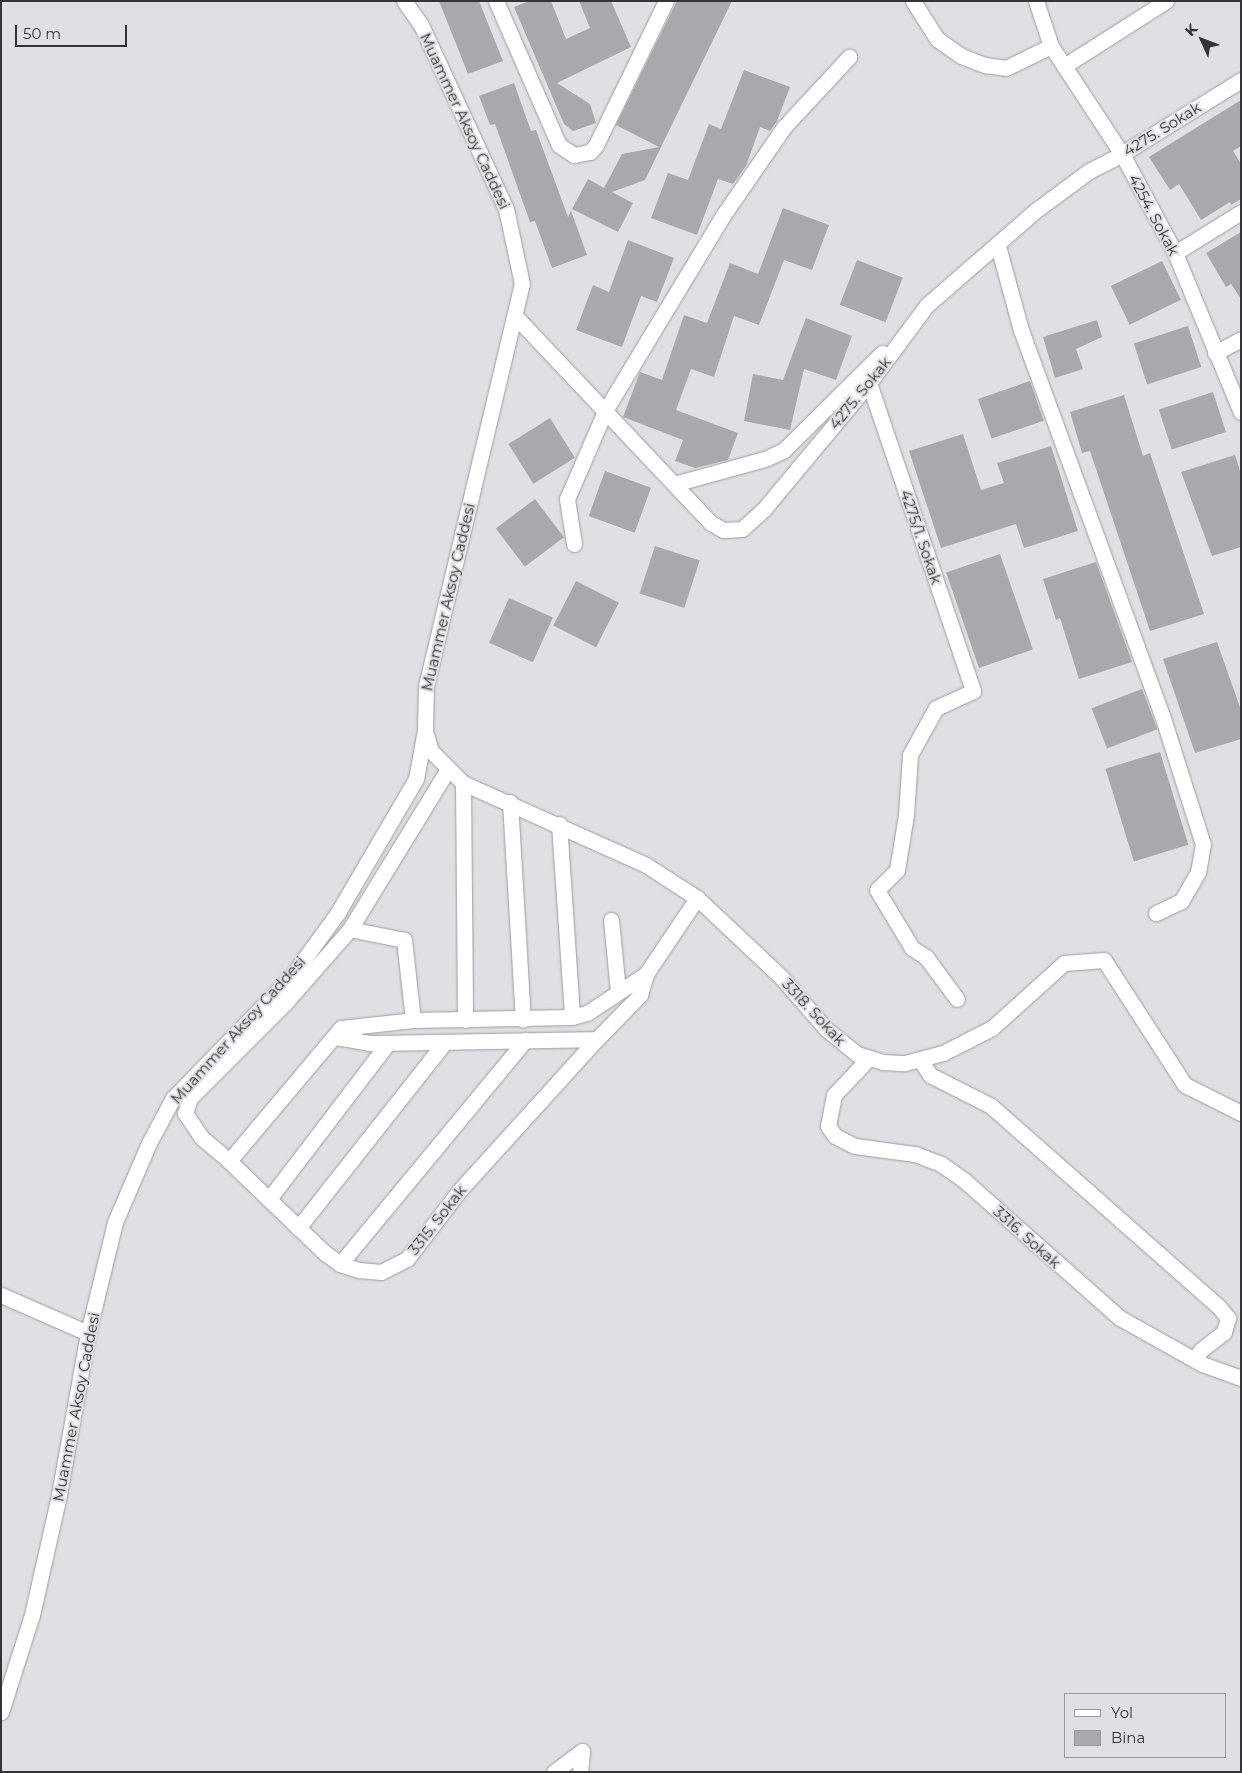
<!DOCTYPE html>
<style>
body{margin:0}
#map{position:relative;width:1242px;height:1773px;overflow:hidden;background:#dee0e3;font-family:Montserrat,sans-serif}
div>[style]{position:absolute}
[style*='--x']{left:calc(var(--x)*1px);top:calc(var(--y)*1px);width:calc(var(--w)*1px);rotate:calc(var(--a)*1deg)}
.building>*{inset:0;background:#a8a9ac;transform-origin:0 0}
.roads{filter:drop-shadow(0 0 1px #9c9da0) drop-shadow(0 0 1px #9c9da0)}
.minor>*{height:15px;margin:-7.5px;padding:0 7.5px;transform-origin:7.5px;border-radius:7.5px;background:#fff}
span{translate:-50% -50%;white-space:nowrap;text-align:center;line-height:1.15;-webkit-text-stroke:4px #dee0e3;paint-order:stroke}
.street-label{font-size:15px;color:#333435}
.frame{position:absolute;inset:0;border:2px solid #333435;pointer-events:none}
.legend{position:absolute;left:1064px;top:1693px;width:162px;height:65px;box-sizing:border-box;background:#dee0e3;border:1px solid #9a9b9d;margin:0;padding:6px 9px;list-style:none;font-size:15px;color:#333435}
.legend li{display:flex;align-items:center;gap:10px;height:25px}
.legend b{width:25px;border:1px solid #9a9b9d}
.north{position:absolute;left:1177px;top:15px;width:50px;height:50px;-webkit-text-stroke:4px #dee0e3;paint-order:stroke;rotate:313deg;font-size:14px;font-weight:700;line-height:20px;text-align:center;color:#333435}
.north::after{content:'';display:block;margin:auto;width:18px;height:22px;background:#333435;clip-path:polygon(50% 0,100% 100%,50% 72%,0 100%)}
.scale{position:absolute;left:15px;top:25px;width:112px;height:22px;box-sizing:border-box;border:2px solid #333435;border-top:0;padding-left:6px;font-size:15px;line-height:18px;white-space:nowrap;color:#333435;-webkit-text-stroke:4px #dee0e3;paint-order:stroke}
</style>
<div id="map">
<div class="building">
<div style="clip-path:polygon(439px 1px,479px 1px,503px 61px,468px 74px)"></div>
<div style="clip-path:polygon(529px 1px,551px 1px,566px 39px,590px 28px,579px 1px,611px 1px,631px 47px,557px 83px,590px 104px,596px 123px,573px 131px,564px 124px,514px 7px)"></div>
<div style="clip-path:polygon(677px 1px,732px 1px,645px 180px,612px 192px,633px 203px,618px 232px,572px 209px,588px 179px,604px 188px,622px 154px,659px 147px,616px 125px)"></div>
<div style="clip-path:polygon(744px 70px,790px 87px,777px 121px,770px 131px,760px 127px,746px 166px,733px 184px,718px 179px,697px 235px,651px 218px,668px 173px,688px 180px,709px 124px,721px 129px)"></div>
<div style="clip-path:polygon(514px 83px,531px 131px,536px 130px,568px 217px,571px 211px,587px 255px,552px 268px,535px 221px,530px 222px,495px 124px,490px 125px,479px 96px)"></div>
<div style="clip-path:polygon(1241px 100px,1241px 146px,1233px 151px,1241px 164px,1241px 199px,1231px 205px,1230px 202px,1201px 220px,1179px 184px,1170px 190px,1149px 157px)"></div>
<div style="clip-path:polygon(783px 208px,829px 225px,812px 270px,784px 260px,759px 325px,734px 316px,714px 377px,691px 369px,676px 410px,738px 433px,728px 460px,695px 468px,675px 461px,683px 440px,623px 417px,640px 372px,662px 380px,684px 315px,707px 323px,730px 263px,758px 274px)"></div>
<div style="clip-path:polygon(1241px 232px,1241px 299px,1231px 284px,1226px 287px,1206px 253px)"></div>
<div style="clip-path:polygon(628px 240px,674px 258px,657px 302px,641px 296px,622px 347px,576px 330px,593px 285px,609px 292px)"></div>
<div style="left:857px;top:260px;width:49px;height:48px;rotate:21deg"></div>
<div style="left:1162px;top:261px;width:43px;height:57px;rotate:64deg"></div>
<div style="clip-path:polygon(806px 318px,852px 336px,836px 380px,804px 369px,790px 430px,744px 421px,753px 374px,783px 380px)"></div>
<div style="clip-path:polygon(1097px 320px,1102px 337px,1076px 349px,1083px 369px,1055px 378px,1043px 337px)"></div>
<div style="left:1188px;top:326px;width:43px;height:57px;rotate:72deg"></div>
<div style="left:1030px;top:381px;width:42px;height:55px;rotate:71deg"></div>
<div style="left:1213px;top:392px;width:42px;height:57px;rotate:72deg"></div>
<div style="clip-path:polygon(1124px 395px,1143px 456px,1150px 453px,1204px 614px,1150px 631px,1090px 451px,1082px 453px,1070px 412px)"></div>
<div style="left:550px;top:418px;width:47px;height:49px;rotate:58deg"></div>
<div style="clip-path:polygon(963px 434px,981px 490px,1004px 483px,997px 463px,1051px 446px,1078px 531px,1024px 548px,1016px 524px,941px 548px,909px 451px)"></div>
<div style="clip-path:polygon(1235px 455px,1241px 474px,1241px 547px,1212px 556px,1181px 472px)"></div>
<div style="left:605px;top:471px;width:49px;height:48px;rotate:20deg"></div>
<div style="left:535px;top:499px;width:48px;height:49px;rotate:53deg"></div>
<div style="left:655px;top:546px;width:47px;height:50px;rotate:18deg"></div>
<div style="left:1000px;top:554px;width:101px;height:57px;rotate:71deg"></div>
<div style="clip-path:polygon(1096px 562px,1132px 662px,1079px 679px,1060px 618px,1056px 620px,1043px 579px)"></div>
<div style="left:576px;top:581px;width:48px;height:50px;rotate:27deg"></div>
<div style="left:509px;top:598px;width:48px;height:49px;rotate:24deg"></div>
<div style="clip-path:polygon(1217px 642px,1241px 710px,1241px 739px,1195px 753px,1163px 659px)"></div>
<div style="left:1142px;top:689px;width:43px;height:54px;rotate:69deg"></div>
<div style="left:1160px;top:752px;width:97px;height:57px;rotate:73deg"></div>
</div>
<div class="roads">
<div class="minor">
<div style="--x:496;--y:1;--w:157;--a:66.4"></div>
<div style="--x:559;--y:145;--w:18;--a:34"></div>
<div style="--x:574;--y:155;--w:16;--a:-11"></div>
<div style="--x:590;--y:152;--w:9;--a:-49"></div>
<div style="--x:596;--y:145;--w:160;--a:-64.1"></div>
<div style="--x:913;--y:1;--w:45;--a:57.7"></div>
<div style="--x:937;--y:39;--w:29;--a:35"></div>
<div style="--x:961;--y:56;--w:26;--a:21"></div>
<div style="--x:985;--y:65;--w:21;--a:8"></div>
<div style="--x:1006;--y:68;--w:50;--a:-26.1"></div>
<div style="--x:1036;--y:1;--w:47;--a:71.6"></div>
<div style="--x:1051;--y:46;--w:129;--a:56.7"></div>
<div style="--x:1122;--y:154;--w:112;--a:61.8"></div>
<div style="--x:1175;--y:253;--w:172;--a:67.5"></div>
<div style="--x:1064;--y:66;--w:121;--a:-32.5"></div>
<div style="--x:998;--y:246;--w:87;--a:74.7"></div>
<div style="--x:1021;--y:330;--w:410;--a:69.9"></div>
<div style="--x:1162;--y:715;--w:135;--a:72.4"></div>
<div style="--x:1203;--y:844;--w:28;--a:100"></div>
<div style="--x:1198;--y:872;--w:34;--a:120"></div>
<div style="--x:1181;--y:901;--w:28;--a:154"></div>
<div style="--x:1175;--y:253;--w:78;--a:-31.8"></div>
<div style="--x:515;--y:316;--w:285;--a:46.6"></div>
<div style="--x:711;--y:523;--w:14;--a:30"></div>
<div style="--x:723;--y:530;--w:19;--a:-3"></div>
<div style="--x:742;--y:529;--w:30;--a:-42"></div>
<div style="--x:764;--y:509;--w:164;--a:-50.2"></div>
<div style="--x:869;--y:383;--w:97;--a:-53.4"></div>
<div style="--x:927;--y:305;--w:143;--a:-41"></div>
<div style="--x:1035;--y:211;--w:67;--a:-36.5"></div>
<div style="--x:1089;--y:171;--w:37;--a:-27"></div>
<div style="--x:1122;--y:154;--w:140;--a:-31.9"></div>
<div style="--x:1215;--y:353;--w:30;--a:-28"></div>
<div style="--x:869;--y:383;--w:325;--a:71.3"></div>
<div style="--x:973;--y:691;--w:41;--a:155.3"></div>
<div style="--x:936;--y:708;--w:54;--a:119"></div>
<div style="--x:910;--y:755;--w:60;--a:93.8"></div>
<div style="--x:906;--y:815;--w:56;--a:99.3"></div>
<div style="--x:897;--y:870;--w:28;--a:135"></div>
<div style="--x:877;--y:890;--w:68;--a:58.9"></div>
<div style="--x:912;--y:948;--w:17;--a:33"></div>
<div style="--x:926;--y:957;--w:52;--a:53.6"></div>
<div style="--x:674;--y:484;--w:94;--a:-15.4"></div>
<div style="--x:765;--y:459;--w:21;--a:-25"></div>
<div style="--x:784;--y:450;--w:138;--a:-44.7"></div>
<div style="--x:574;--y:544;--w:46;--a:-98.8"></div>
<div style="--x:567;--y:499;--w:96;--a:-66.6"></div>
<div style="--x:605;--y:411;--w:230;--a:-58.9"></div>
<div style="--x:724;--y:214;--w:106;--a:-55.4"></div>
<div style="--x:784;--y:127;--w:96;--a:-47.1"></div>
<div style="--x:426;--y:734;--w:18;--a:74"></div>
<div style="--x:431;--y:751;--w:45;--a:45"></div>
<div style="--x:463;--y:783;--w:201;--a:24.1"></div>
<div style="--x:646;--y:865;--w:61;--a:32.9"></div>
<div style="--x:697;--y:898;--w:115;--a:43.2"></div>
<div style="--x:781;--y:977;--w:69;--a:49.1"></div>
<div style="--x:826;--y:1029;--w:40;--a:39"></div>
<div style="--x:857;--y:1054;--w:27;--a:17"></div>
<div style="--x:883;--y:1062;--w:22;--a:3"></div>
<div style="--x:905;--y:1063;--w:39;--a:-15"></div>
<div style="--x:943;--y:1053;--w:55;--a:-27"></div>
<div style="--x:992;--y:1028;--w:97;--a:-42.1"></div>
<div style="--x:1064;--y:963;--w:40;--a:-4.3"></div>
<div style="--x:1104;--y:960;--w:149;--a:57.1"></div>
<div style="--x:1185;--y:1085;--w:63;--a:26.6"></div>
<div style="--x:463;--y:783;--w:237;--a:89.5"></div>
<div style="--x:510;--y:802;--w:218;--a:86.6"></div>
<div style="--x:559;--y:824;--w:193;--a:86.1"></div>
<div style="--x:611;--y:920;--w:71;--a:84.4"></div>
<div style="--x:350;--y:929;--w:98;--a:131.3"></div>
<div style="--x:285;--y:1003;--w:134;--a:135"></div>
<div style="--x:190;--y:1098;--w:16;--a:108"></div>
<div style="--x:185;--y:1113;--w:30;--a:56"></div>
<div style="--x:202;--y:1138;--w:35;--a:40"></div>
<div style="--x:229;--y:1161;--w:174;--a:-49.9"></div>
<div style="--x:341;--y:1028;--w:72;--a:-6.3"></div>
<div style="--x:413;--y:1020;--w:159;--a:-1.1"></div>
<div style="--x:572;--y:1017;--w:16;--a:-15"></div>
<div style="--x:587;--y:1013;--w:71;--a:-33.5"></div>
<div style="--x:413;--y:1020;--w:81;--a:-96.4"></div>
<div style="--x:404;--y:940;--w:55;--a:-168.5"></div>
<div style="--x:350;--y:929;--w:185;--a:-58.5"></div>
<div style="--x:336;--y:1037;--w:35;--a:10"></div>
<div style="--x:370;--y:1043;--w:227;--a:-1"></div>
<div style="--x:597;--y:1039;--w:62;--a:-45.7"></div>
<div style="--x:640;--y:995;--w:22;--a:-74"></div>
<div style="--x:646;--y:974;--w:92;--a:-56.1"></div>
<div style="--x:868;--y:1059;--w:50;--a:133.4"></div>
<div style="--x:834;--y:1095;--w:32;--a:101"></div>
<div style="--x:828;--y:1126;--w:12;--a:55"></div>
<div style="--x:835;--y:1136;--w:22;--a:27"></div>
<div style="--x:855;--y:1146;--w:61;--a:7.6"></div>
<div style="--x:915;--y:1154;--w:28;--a:21"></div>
<div style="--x:941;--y:1164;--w:29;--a:35"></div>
<div style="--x:965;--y:1181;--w:207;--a:41.5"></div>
<div style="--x:1120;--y:1318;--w:94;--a:29.3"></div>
<div style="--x:1202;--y:1364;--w:41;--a:19.7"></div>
<div style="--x:921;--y:1061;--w:17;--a:57"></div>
<div style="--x:930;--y:1075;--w:68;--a:26.9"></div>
<div style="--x:991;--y:1106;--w:303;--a:41.4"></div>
<div style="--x:1218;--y:1306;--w:16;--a:50"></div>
<div style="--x:1228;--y:1318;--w:15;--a:106"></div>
<div style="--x:1224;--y:1332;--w:29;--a:142"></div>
<div style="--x:1201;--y:1350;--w:10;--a:127"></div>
<div style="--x:229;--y:1161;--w:133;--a:43.8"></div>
<div style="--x:325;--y:1253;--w:19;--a:36"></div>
<div style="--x:340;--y:1264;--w:20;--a:18"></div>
<div style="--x:359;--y:1270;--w:22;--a:5"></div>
<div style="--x:381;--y:1272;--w:29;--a:-27"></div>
<div style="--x:407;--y:1259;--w:86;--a:-52.6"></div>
<div style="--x:459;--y:1191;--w:205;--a:-47.8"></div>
<div style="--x:269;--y:1199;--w:196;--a:-52.7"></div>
<div style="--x:298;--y:1228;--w:237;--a:-51.7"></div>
<div style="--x:340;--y:1264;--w:291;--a:-50.4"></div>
<div style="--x:1;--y:1295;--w:95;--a:23.6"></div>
<div style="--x:1;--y:1712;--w:102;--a:-72.3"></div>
<div style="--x:32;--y:1615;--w:118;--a:-77.3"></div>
<div style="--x:58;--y:1500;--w:170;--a:-79.8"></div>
<div style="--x:88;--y:1333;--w:114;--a:-76.3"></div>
<div style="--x:115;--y:1222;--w:86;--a:-66.7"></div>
<div style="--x:149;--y:1143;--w:51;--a:-61.9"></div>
<div style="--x:173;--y:1098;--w:169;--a:-45.7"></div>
<div style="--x:291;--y:977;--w:78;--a:-53.9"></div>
<div style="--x:337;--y:914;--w:156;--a:-59.7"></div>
<div style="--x:416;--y:779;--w:50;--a:-79.6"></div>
<div style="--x:425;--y:730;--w:44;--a:-88.7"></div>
<div style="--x:426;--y:686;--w:413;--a:-76.6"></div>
<div style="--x:522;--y:284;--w:77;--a:-102"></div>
<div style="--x:506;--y:209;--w:203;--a:-114.8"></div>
<div style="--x:421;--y:25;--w:29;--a:-125"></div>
<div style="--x:554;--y:1772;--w:35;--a:-37"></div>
<div style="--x:582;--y:1751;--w:21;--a:95"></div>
</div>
</div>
<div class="street-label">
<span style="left:465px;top:121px;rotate:65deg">Muammer Aksoy Caddesi</span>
<span style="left:1162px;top:129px;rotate:-32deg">4275. Sokak</span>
<span style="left:1154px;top:215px;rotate:62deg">4254. Sokak</span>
<span style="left:860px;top:393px;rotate:-51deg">4275. Sokak</span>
<span style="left:921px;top:537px;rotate:71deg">4275/1. Sokak</span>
<span style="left:448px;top:597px;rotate:-77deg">Muammer Aksoy Caddesi</span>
<span style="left:814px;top:1012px;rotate:47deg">3318. Sokak</span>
<span style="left:238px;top:1030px;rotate:-48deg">Muammer Aksoy Caddesi</span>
<span style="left:437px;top:1220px;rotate:-52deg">3315. Sokak</span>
<span style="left:1027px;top:1237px;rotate:42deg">3316. Sokak</span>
<span style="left:76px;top:1407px;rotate:-79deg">Muammer Aksoy Caddesi</span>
</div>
<div class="frame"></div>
<ul class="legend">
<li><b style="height:6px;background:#fff"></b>Yol</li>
<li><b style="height:14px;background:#a8a9ac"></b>Bina</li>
</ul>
<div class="north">K</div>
<div class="scale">50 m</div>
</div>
